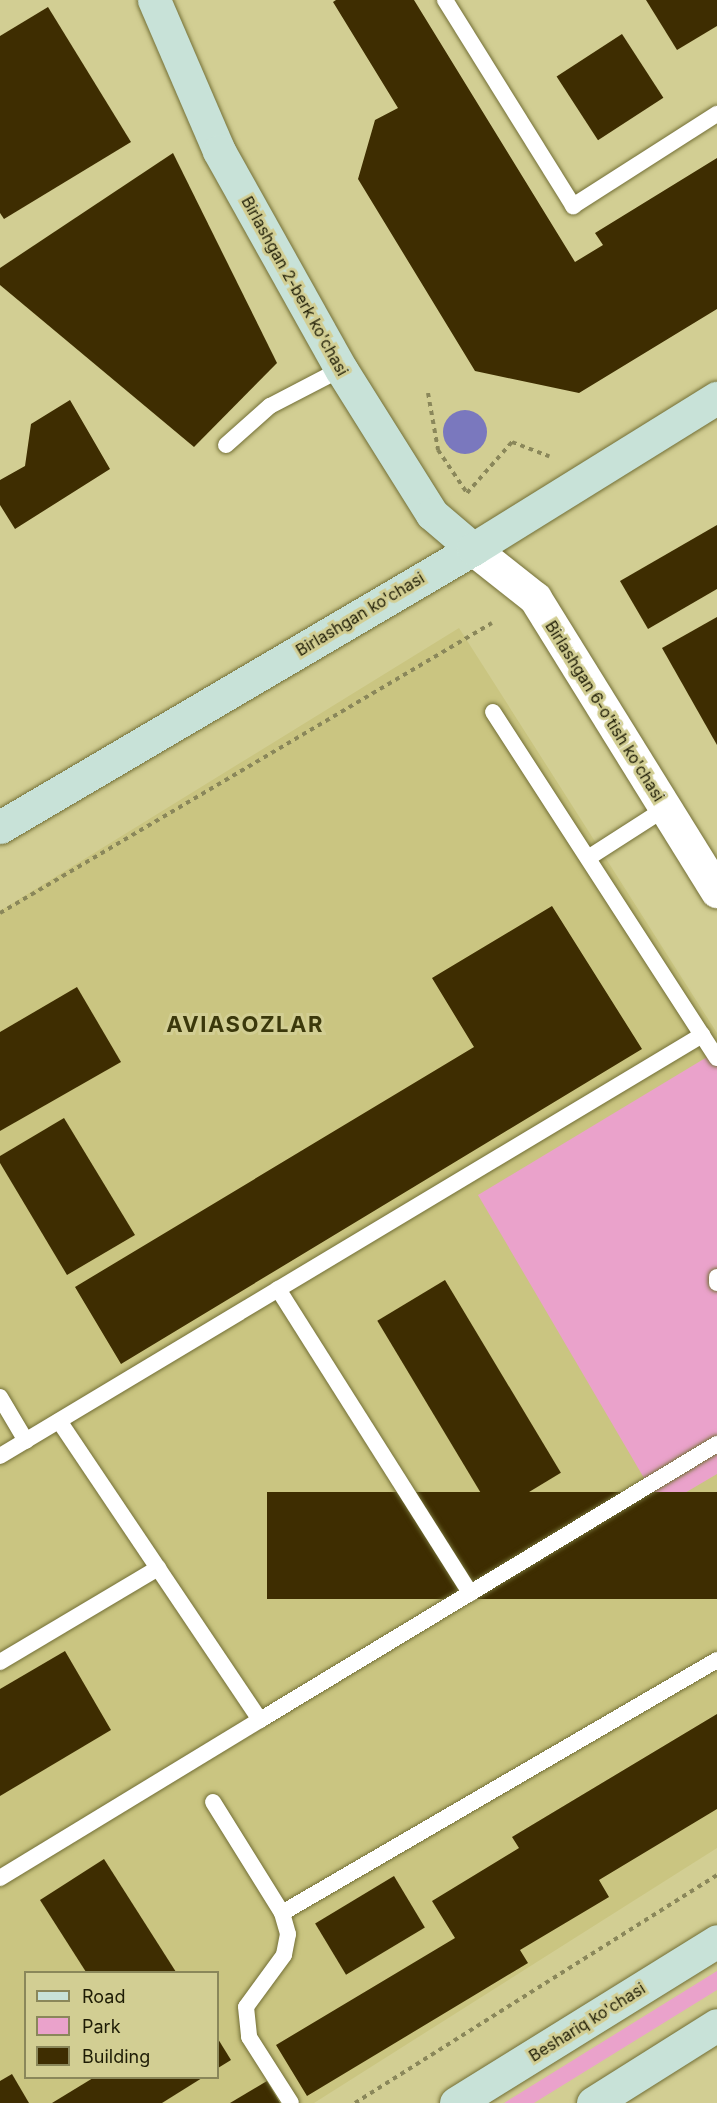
<!DOCTYPE html>
<style>
body{margin:0}
#map{position:relative;width:717px;height:2103px;overflow:hidden;background:#d2ce93;font-family:Inter,sans-serif}
div>[style]{position:absolute}
[style*='--x']{left:calc(var(--x)*1px);top:calc(var(--y)*1px);width:calc(var(--w)*1px);rotate:calc(var(--a)*1deg)}
.built>*{inset:0;background:#cac581}
.green>*{inset:0;background:#eaa2cb}
.water>*{inset:0;background:#7a78be}
.round{border-radius:50%}
.building>*{inset:0;background:#3e2d01;transform-origin:0 0}
.path>*{height:4px;margin-top:-2px;transform-origin:0;background:repeating-linear-gradient(90deg,#8a875a 0 4.5px,transparent 0 9px)}
.roads{filter:drop-shadow(0 0 2px #736f36) drop-shadow(0 0 2px #736f36)}
.lane>*{height:16px;margin:-8px;padding:0 8px;transform-origin:8px;border-radius:8px;background:#fff}
.street>*{height:33px;margin:-16.5px;padding:0 16.5px;transform-origin:16.5px;border-radius:16.5px;background:#fff}
.secondary>*{height:33px;margin:-16.5px;padding:0 16.5px;transform-origin:16.5px;border-radius:16.5px;background:#c8e2d8}
span{translate:-50% -50%;white-space:nowrap;text-align:center;line-height:1.15;-webkit-text-stroke:6px #d2ce93;paint-order:stroke}
.street-label{font-size:16px;color:#1e1c05}
.district-label{font-size:22px;color:#3b380b;font-weight:700;letter-spacing:1.5px}
.legend{position:absolute;left:24px;top:1971px;width:195px;height:108px;box-sizing:border-box;background:#d2ce93;border:2px solid #8a875a;margin:0;padding:8px 10px;list-style:none;font-size:18px;color:#1e1c05}
.legend li{display:flex;align-items:center;gap:12px;height:30px}
.legend b{width:30px;border:2px solid #8a875a}
</style>
<div id="map">
<div class="built">
<div style="clip-path:polygon(evenodd,459px 628px,717px 1033px,717px 1848px,314px 2103px,0 2103px,0 911px,459px 628px,26px 1972px,218px 1972px,218px 2078px,26px 2078px,26px 1972px)"></div>
</div>
<div class="green">
<div style="clip-path:polygon(717px 1051px,717px 1474px,661px 1507px,478px 1195px)"></div>
<div style="clip-path:polygon(717px 1971px,717px 1990px,534px 2103px,504px 2103px)"></div>
</div>
<div class="water">
<div class="round" style="left:443px;top:410px;width:44px;height:44px"></div>
</div>
<div class="building">
<div style="clip-path:polygon(336px 0,414px 0,575px 262px,603px 245px,595px 233px,717px 158px,717px 309px,579px 393px,475px 371px,358px 179px,375px 120px,398px 108px,333px 2px)"></div>
<div style="clip-path:polygon(646px 0,717px 0,717px 26px,677px 50px)"></div>
<div style="clip-path:polygon(48px 7px,131px 142px,4px 219px,0 213px,0 36px)"></div>
<div style="left:622px;top:34px;width:76px;height:78px;rotate:57deg"></div>
<div style="clip-path:polygon(173px 153px,277px 363px,194px 447px,0 285px,0 268px)"></div>
<div style="clip-path:polygon(70px 400px,110px 469px,15px 529px,0 505px,0 480px,25px 466px,31px 424px)"></div>
<div style="clip-path:polygon(717px 525px,717px 589px,648px 629px,620px 581px)"></div>
<div style="clip-path:polygon(717px 617px,717px 745px,662px 648px)"></div>
<div style="clip-path:polygon(552px 906px,642px 1049px,121px 1364px,75px 1287px,474px 1047px,432px 978px)"></div>
<div style="clip-path:polygon(77px 987px,121px 1062px,0 1131px,0 1032px)"></div>
<div style="clip-path:polygon(64px 1118px,135px 1235px,67px 1275px,0 1163px,0 1156px)"></div>
<div style="left:445px;top:1280px;width:225px;height:79px;rotate:59deg"></div>
<div style="left:717px;top:1492px;width:107px;height:450px;rotate:90deg"></div>
<div style="clip-path:polygon(65px 1651px,111px 1730px,0 1796px,0 1689px)"></div>
<div style="clip-path:polygon(717px 1714px,717px 1809px,599px 1880px,609px 1897px,520px 1950px,528px 1963px,307px 2096px,276px 2045px,455px 1938px,432px 1901px,519px 1848px,512px 1837px)"></div>
<div style="clip-path:polygon(104px 1859px,176px 1972px,86px 1972px,40px 1900px)"></div>
<div style="left:394px;top:1876px;width:60px;height:92px;rotate:59deg"></div>
<div style="clip-path:polygon(218px 2039px,231px 2060px,218px 2068px)"></div>
<div style="clip-path:polygon(12px 2074px,29px 2103px,0 2103px,0 2081px)"></div>
<div style="clip-path:polygon(93px 2078px,202px 2078px,162px 2103px,52px 2103px)"></div>
<div style="clip-path:polygon(267px 2081px,280px 2103px,230px 2103px)"></div>
</div>
<div class="path">
<div style="--x:428;--y:393;--w:58;--a:80"></div>
<div style="--x:438;--y:450;--w:52;--a:56"></div>
<div style="--x:467;--y:493;--w:68;--a:-48.6"></div>
<div style="--x:512;--y:442;--w:40;--a:21"></div>
<div style="--x:0;--y:913;--w:571;--a:-30.52"></div>
<div style="--x:355;--y:2103;--w:428;--a:-32.2"></div>
</div>
<div class="roads">
<div class="lane">
<div style="--x:445;--y:0;--w:243;--a:58.1"></div>
<div style="--x:573;--y:206;--w:171;--a:-32.6"></div>
<div style="--x:226;--y:445;--w:59;--a:-41.6"></div>
<div style="--x:270;--y:406;--w:80;--a:-27.5"></div>
<div style="--x:493;--y:712;--w:412;--a:57.1"></div>
<div style="--x:588;--y:858;--w:93;--a:-32.7"></div>
<div style="--x:717;--y:1277;--w:6;--a:90"></div>
<div style="--x:278;--y:1289;--w:360;--a:57.7"></div>
<div style="--x:0;--y:1397;--w:51;--a:59.4"></div>
<div style="--x:0;--y:1456;--w:819;--a:-30.95"></div>
<div style="--x:0;--y:1662;--w:184;--a:-30.7"></div>
<div style="--x:260;--y:1720;--w:534;--a:-31.13"></div>
<div style="--x:213;--y:1802;--w:131;--a:58.1"></div>
<div style="--x:282;--y:1913;--w:22;--a:74"></div>
<div style="--x:288;--y:1934;--w:21;--a:101"></div>
<div style="--x:284;--y:1955;--w:64;--a:126.2"></div>
<div style="--x:246;--y:2007;--w:30;--a:84"></div>
<div style="--x:249;--y:2037;--w:78;--a:57.5"></div>
<div style="--x:0;--y:1878;--w:304;--a:-31.3"></div>
<div style="--x:260;--y:1720;--w:360;--a:-123.9"></div>
<div style="--x:282;--y:1913;--w:503;--a:-30.18"></div>
</div>
<div class="street">
<div style="--x:473;--y:549;--w:79;--a:38.3"></div>
<div style="--x:535;--y:598;--w:345;--a:58.2"></div>
</div>
<div class="secondary">
<div style="--x:154;--y:0;--w:164;--a:66.7"></div>
<div style="--x:219;--y:151;--w:250;--a:60.8"></div>
<div style="--x:341;--y:369;--w:171;--a:57.9"></div>
<div style="--x:432;--y:514;--w:54;--a:40.5"></div>
<div style="--x:0;--y:827;--w:549;--a:-30.44"></div>
<div style="--x:473;--y:549;--w:287;--a:-31.8"></div>
<div style="--x:456;--y:2103;--w:307;--a:-31.8"></div>
<div style="--x:593;--y:2103;--w:146;--a:-32.2"></div>
</div>
</div>
<div class="street-label">
<span style="left:295px;top:286px;rotate:61deg">Birlashgan 2-berk ko'chasi</span>
<span style="left:360px;top:614px;rotate:-31deg">Birlashgan ko'chasi</span>
<span style="left:605px;top:711px;rotate:58deg">Birlashgan 6-o'tish ko'chasi</span>
<span style="left:587px;top:2022px;rotate:-32deg">Beshariq ko'chasi</span>
</div>
<div class="district-label">
<span style="left:245px;top:1025px">AVIASOZLAR</span>
</div>
<ul class="legend">
<li><b style="height:8px;background:#c8e2d8"></b>Road</li>
<li><b style="height:16px;background:#eaa2cb"></b>Park</li>
<li><b style="height:16px;background:#3e2d01"></b>Building</li>
</ul>
</div>
